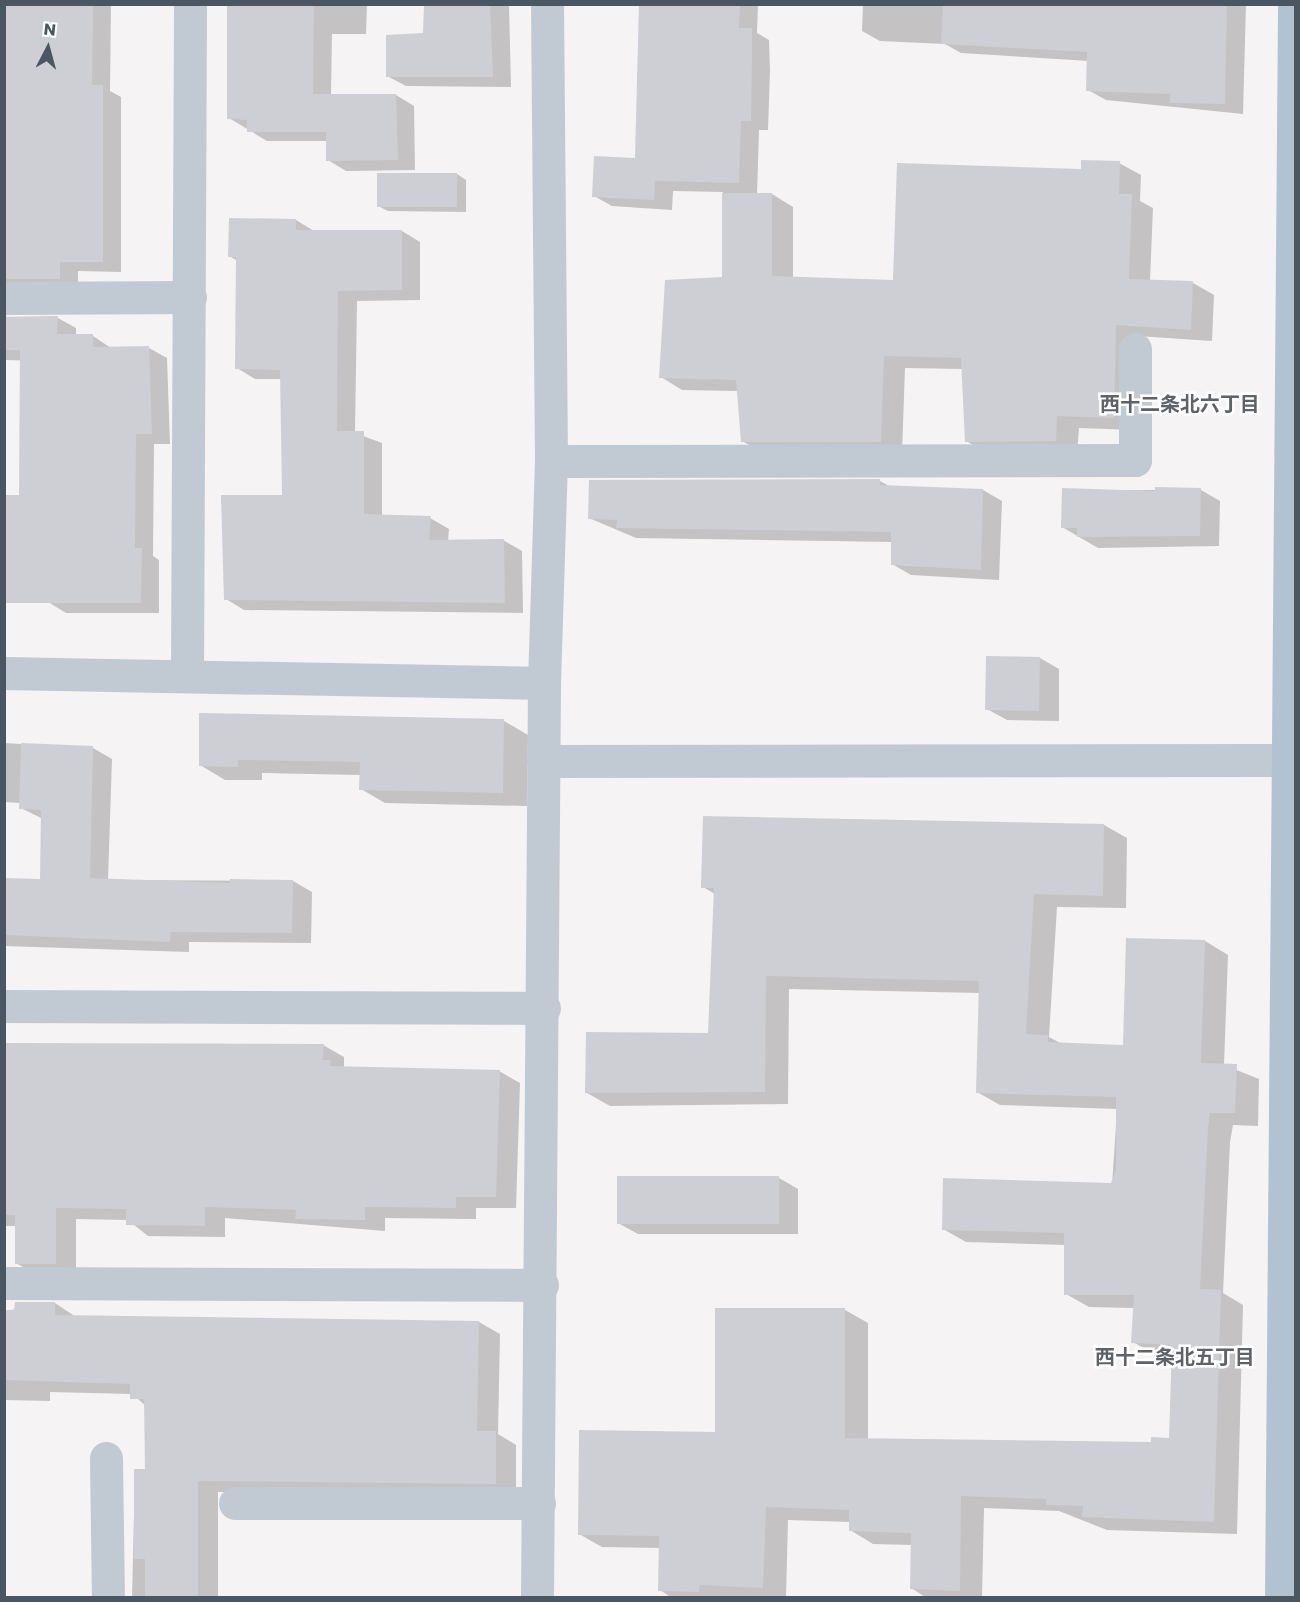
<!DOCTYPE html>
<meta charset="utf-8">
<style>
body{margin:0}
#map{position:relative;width:1300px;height:1602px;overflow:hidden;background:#f5f3f3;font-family:Poppins,"Noto Sans JP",sans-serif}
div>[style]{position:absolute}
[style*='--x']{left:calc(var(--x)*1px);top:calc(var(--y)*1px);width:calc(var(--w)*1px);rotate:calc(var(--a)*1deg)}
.shadow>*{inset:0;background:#0003}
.building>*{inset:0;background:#cdcfd5;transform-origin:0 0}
.minor>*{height:33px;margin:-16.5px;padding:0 16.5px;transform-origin:16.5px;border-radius:16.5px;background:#c1cad2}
.major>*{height:33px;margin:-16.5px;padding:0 16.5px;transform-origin:16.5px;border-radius:16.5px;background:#b3c2d1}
span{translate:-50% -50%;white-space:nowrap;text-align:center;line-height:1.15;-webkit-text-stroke:5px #fff;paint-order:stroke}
.neighbourhood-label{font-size:20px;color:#5f6368;font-weight:700}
.frame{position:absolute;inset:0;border:6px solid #4a5661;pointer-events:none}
.north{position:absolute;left:18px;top:18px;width:60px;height:60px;-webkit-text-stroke:4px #fff;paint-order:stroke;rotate:6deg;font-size:16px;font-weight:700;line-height:24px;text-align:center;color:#4a5661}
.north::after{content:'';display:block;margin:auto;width:21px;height:27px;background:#4a5661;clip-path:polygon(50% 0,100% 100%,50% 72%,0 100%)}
</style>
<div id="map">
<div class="shadow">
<div style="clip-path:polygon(4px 4px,111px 4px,110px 91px,121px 97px,121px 272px,78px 271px,78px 289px,4px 307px)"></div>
<div style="clip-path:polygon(229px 4px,367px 4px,366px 34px,332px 34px,331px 96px,396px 95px,414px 106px,415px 170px,346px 171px,328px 160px,327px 141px,267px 141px,229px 118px)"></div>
<div style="clip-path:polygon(425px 4px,509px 4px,511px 87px,406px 86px,387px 76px,425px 34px)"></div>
<div style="clip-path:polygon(640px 4px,758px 4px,757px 33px,769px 40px,770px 70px,768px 130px,759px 130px,757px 195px,772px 194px,793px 207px,793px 278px,894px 281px,1082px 171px,1119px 163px,1141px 175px,1140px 201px,1153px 208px,1150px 281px,1193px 283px,1214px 295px,1212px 341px,1137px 336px,1135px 430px,1079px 428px,1077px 453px,988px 453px,966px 441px,963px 369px,905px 368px,902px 453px,764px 453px,742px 441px,738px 391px,682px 390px,661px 377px,723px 279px,723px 192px,673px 191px,672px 210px,612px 206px,594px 196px,637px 160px)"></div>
<div style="clip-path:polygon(863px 4px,1246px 4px,1243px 114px,1106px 100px,1088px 90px,1089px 61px,961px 53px,945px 44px,880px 41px,862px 31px)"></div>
<div style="clip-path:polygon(457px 174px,466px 180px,466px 212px,388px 211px,378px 206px)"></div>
<div style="clip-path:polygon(296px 220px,314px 231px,402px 231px,420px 242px,420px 300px,357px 301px,355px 433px,382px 443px,382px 516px,430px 518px,449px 529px,448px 541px,503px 540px,522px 551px,523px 613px,244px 610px,226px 599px,283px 496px,282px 379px,255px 379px,237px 368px,238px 261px,229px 256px)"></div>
<div style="clip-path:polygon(4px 313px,8px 318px,58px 318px,76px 328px,76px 336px,93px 336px,111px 348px,149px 348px,167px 358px,170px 444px,154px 444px,153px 556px,159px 560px,159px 613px,66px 613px,48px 602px,50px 361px,4px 360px)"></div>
<div style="clip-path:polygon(880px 481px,891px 487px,983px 490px,1002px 501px,999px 580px,911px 575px,892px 564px,892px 542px,636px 538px,589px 518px)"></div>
<div style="clip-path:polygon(1064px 490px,1201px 490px,1220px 501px,1219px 546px,1098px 548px,1062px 527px)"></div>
<div style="clip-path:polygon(988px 658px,1040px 658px,1059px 669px,1059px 721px,1007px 720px,987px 709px)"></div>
<div style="clip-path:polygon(504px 721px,528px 735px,527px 806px,385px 803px,361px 789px,361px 775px,262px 773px,262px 780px,225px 780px,200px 765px)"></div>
<div style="clip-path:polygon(4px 743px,93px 748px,112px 759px,108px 880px,293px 881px,312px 892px,311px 943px,189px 942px,189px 952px,4px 946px,4px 881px,41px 881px,43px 819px,21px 808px,21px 803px,4px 802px)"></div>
<div style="clip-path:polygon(704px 817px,1104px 825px,1127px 838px,1126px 908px,1057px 907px,1049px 1037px,1062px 1044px,1125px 1047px,1205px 941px,1228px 955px,1224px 1065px,1259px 1079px,1258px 1126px,1233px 1125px,1230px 1142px,1223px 1293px,1243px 1305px,1237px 1534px,1107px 1530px,1059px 1511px,984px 1508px,982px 1598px,927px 1598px,911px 1588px,912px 1545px,873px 1544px,850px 1530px,850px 1522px,788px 1520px,786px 1598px,672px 1598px,660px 1590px,660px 1548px,602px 1547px,579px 1534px,716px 1433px,845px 1310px,868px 1323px,868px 1439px,1152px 1444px,1170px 1439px,1173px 1356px,1156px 1355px,1133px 1342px,1134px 1308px,1089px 1307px,1066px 1294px,1066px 1245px,966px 1242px,943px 1229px,1112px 1185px,1117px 1109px,1000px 1105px,977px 1092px,980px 993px,789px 989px,788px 1104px,610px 1106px,587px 1093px,709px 1035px,715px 894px,703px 887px)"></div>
<div style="clip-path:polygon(4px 1045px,323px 1045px,344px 1057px,344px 1068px,499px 1071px,520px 1083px,516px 1208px,476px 1208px,476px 1219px,385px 1218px,385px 1231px,225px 1218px,225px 1237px,148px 1236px,128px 1220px,76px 1219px,76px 1275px,37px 1275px,16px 1263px,17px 1226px,4px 1226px)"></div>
<div style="clip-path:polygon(779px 1178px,798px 1189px,798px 1234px,638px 1234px,618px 1223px)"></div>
<div style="clip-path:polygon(55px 1303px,76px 1317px,479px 1322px,500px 1334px,498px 1434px,516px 1445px,516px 1495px,218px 1492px,218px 1598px,132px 1598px,135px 1471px,146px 1470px,146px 1406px,132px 1394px,50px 1392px,50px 1401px,4px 1400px,4px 1311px)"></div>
</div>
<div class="building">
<div style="clip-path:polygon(4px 4px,93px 4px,92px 85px,103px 85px,103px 262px,60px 262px,60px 279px,4px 279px)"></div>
<div style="clip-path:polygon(227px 4px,314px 4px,313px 94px,396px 94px,398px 160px,326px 161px,326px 132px,247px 132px,247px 120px,227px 119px)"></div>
<div style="clip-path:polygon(424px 4px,490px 4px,493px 77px,386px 77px,386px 35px,423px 33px)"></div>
<div style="clip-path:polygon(639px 4px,740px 4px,739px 28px,752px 28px,752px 59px,751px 121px,741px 121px,739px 183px,655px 181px,654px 200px,592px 197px,594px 156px,635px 158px)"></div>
<div style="clip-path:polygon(943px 4px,1227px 5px,1225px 104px,1170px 103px,1170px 94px,1086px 91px,1087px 52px,941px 44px)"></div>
<div style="clip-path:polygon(1081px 160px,1120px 161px,1119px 194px,1132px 194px,1129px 279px,1193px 281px,1191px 330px,1116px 325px,1114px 418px,1057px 416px,1056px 441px,965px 442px,961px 358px,884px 356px,881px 442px,741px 442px,736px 380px,659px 378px,665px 280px,722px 277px,722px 193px,772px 193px,772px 276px,893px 280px,897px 163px,1081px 169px)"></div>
<div style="left:377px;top:173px;width:80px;height:34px"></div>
<div style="clip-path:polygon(229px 218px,296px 219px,296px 230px,402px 230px,402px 290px,338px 291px,337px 431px,364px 431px,364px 514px,431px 516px,429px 540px,504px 539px,505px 603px,224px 600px,221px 495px,282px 495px,280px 370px,235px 369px,236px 257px,228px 257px)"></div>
<div style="clip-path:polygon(58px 316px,57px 334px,93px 334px,93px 347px,149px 346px,152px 434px,136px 434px,135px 548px,142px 548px,141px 603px,4px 603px,4px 495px,19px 495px,20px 350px,4px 350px,4px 317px)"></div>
<div style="clip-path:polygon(880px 479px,880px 485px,983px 489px,981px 570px,891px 565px,891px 532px,616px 528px,617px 520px,588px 519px,589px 480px)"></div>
<div style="clip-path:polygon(1155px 487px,1201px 488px,1200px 536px,1077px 537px,1077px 528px,1061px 528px,1062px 488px,1155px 491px)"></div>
<div style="left:986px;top:656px;width:54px;height:54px;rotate:1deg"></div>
<div style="clip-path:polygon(199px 713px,504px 719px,503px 793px,359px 790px,360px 762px,238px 760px,238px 767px,199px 766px)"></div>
<div style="clip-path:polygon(21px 743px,93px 746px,90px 878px,230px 883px,230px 879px,293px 880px,292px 933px,171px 932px,170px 942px,4px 935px,4px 878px,40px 879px,41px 810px,19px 809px)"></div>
<div style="clip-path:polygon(703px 816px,1104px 824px,1103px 896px,1034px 894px,1026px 1034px,1048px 1035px,1048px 1042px,1123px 1045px,1126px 938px,1205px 940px,1201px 1063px,1237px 1064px,1235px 1113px,1210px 1113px,1208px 1128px,1200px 1289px,1221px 1290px,1214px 1522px,1082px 1517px,1083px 1506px,1046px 1505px,1046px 1499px,961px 1496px,960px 1591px,910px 1589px,911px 1533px,849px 1531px,849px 1510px,766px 1507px,763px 1588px,700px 1585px,699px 1592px,658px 1591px,659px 1536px,578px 1535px,579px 1430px,715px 1432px,715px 1308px,845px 1308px,845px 1438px,1151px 1442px,1151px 1437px,1169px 1438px,1172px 1345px,1131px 1343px,1134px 1295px,1064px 1295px,1064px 1233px,942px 1230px,943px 1178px,1111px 1183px,1116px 1170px,1116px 1097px,976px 1093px,979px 981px,766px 976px,765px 1092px,585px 1093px,586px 1032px,708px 1033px,714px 888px,701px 888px)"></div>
<div style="clip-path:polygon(4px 1043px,324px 1044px,323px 1060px,331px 1060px,330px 1066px,500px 1070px,496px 1197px,456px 1197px,456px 1208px,365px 1207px,365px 1220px,295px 1219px,296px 1210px,205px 1207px,205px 1226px,126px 1225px,126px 1209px,56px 1208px,56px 1264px,15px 1264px,15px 1215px,4px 1215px)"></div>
<div style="left:617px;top:1176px;width:162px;height:48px"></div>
<div style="clip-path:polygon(15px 1302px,55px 1302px,55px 1315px,479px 1321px,477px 1431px,496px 1431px,496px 1484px,198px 1481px,198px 1598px,145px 1598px,145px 1559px,134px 1559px,134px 1469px,145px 1469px,144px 1399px,130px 1399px,130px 1384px,4px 1380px,4px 1310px,14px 1310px)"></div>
</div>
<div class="minor">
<div style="--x:4;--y:298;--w:186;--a:-0.3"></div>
<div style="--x:551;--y:461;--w:584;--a:-0.1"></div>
<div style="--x:1135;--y:460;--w:111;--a:-90"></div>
<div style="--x:4;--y:673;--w:540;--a:1.06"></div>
<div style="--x:187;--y:674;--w:670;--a:-89.74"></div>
<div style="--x:543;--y:761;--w:753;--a:-0.08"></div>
<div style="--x:4;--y:1006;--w:540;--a:0.21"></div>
<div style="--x:4;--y:1283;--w:538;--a:0.21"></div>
<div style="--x:106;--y:1458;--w:140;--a:89.2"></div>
<div style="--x:235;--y:1503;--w:304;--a:0"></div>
<div style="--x:537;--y:1598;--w:915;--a:-89.56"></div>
<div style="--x:544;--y:683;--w:222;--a:-88.2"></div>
<div style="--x:551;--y:461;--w:457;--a:-90.5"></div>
</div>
<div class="major">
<div style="--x:1281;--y:1598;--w:1594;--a:-89.53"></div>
</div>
<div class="neighbourhood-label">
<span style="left:1180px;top:404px">西十二条北六丁目</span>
<span style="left:1175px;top:1357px">西十二条北五丁目</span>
</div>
<div class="frame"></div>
<div class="north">N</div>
</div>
